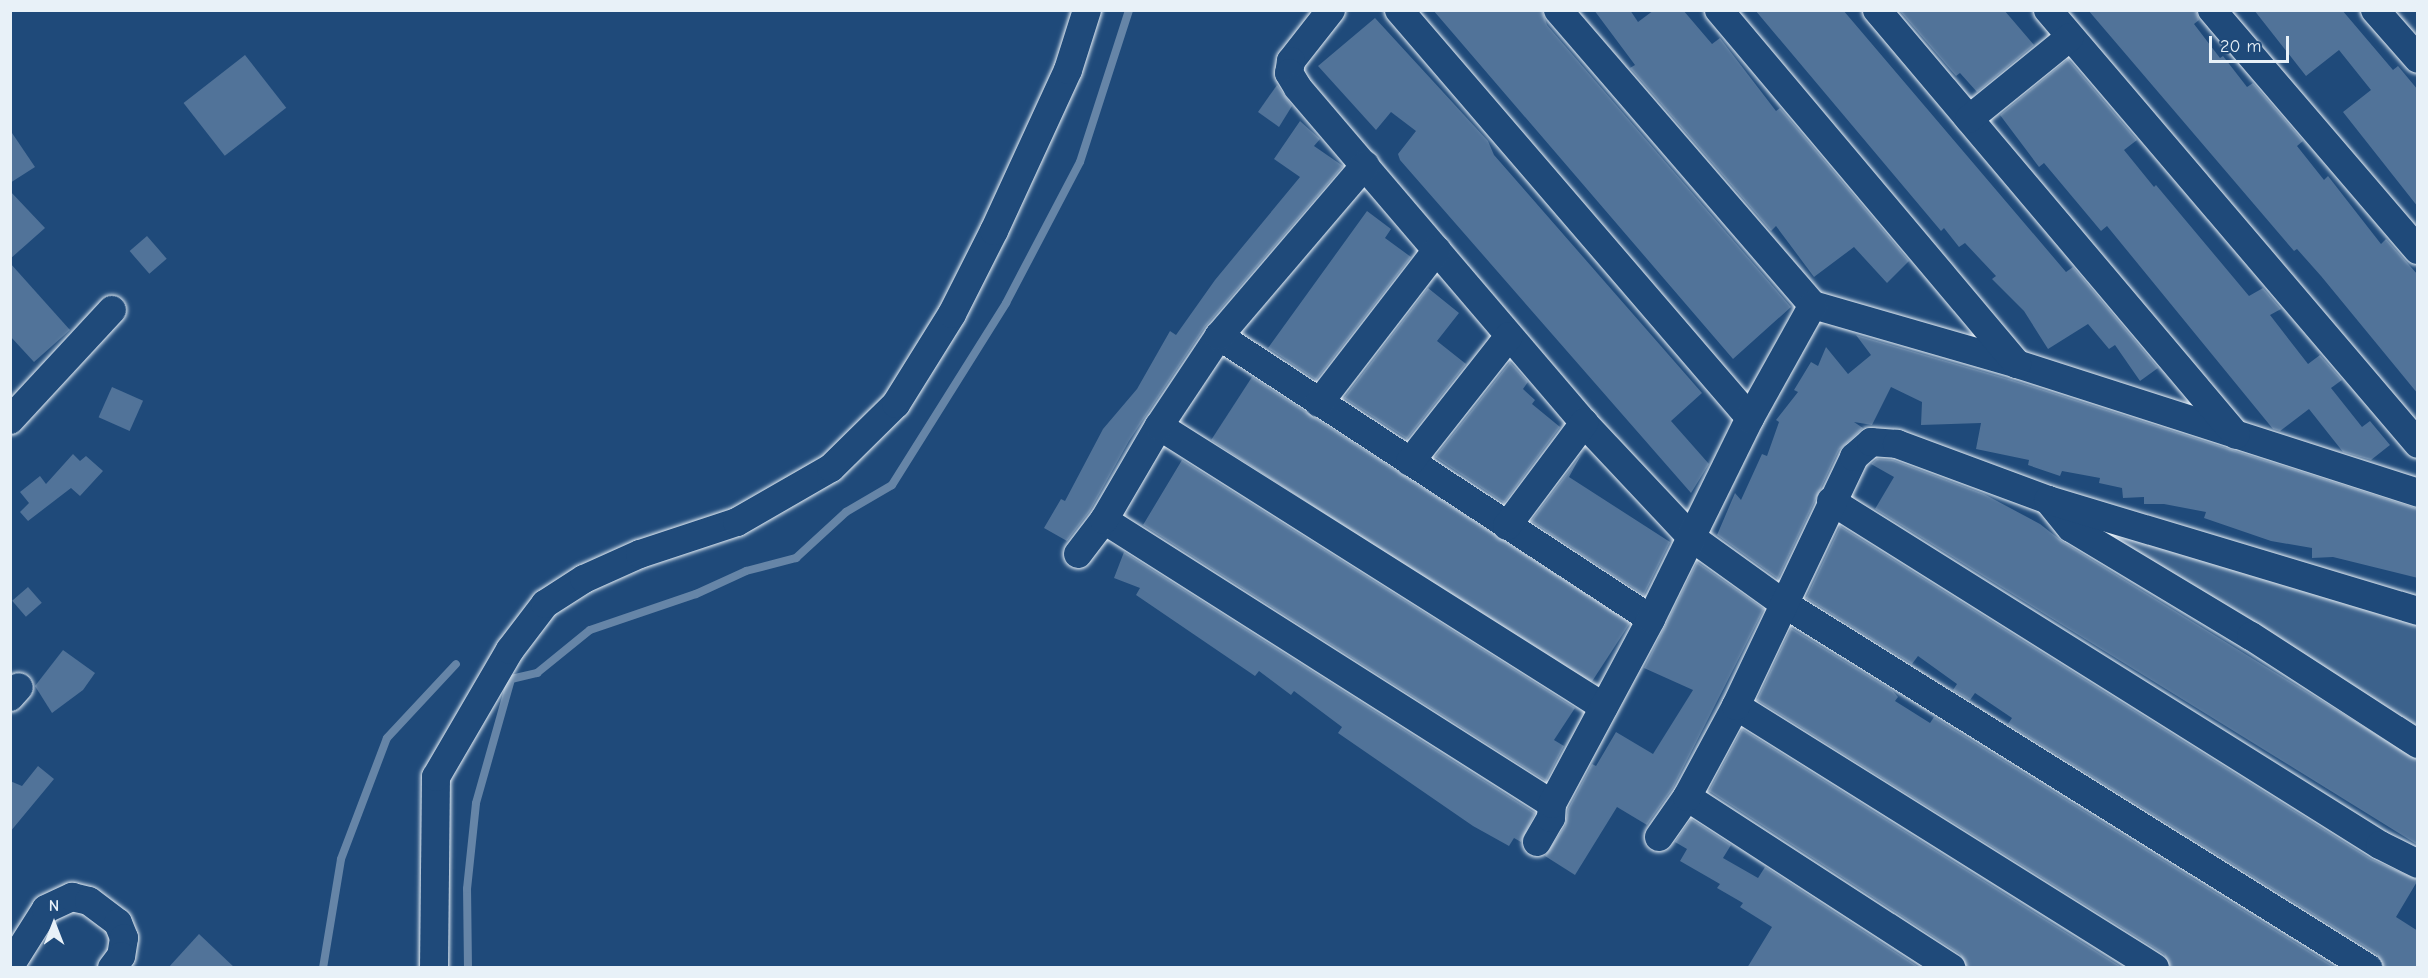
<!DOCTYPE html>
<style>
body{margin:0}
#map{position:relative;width:2428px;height:978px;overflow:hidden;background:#1f4a7a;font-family:"Comic Neue",sans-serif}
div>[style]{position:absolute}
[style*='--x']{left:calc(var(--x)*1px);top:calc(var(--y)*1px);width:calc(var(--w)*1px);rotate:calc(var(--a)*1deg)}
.green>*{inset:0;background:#3c628c}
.stream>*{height:8px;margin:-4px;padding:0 4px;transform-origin:4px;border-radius:4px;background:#6685a7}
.building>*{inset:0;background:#517399;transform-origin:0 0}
.roads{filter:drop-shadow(0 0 2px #e8f1f8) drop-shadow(0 0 2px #e8f1f8)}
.minor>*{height:28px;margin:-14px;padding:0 14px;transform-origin:14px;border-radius:14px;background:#1f4a7a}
span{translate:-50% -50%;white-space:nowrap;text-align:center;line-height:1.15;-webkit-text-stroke:5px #1f4a7a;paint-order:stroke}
.frame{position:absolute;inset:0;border:12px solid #e8f1f8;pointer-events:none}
.north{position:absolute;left:24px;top:894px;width:60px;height:60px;-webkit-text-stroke:4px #1f4a7a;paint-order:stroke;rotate:0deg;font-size:16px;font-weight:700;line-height:24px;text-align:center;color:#e8f1f8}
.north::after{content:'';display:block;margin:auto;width:21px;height:27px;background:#e8f1f8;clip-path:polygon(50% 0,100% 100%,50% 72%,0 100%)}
.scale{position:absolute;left:2209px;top:36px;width:80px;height:27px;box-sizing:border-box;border:3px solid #e8f1f8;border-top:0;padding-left:8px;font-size:18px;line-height:21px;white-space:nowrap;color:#e8f1f8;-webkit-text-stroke:4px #1f4a7a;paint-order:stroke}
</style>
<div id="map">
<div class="green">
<div style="clip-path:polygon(2017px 487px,2417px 602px,2417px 744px)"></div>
</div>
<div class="stream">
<div style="--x:323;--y:968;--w:110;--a:-80.6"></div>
<div style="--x:341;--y:859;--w:129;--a:-69.2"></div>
<div style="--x:387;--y:738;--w:101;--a:-47"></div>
<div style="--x:468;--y:968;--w:79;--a:-90.7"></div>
<div style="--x:467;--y:889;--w:86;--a:-84"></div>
<div style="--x:476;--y:803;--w:129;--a:-74.2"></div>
<div style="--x:511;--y:679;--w:27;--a:-13"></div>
<div style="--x:537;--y:673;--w:68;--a:-39.1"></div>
<div style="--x:590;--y:630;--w:112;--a:-18.8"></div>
<div style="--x:696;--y:594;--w:55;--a:-24.7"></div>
<div style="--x:746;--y:571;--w:52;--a:-14.6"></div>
<div style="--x:796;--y:558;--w:68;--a:-42.6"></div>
<div style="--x:846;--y:512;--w:53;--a:-30.4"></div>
<div style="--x:892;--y:485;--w:215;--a:-57.9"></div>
<div style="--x:1006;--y:303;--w:159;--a:-62.3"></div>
<div style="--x:1080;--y:162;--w:160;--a:-72.1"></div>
</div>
<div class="building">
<div style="clip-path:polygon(1433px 10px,1542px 10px,1547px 25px,1791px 307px,1733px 359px)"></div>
<div style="clip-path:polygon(1594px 10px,1630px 10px,1638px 22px,1654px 10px,1683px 10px,1712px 44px,1720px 38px,1776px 111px,1780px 108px,1909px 261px,1887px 283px,1854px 247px,1814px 277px,1776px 226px,1771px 231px,1630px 68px,1635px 65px)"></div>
<div style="clip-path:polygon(1755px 10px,1843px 10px,2066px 272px,2073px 267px,2158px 368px,2140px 381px,2115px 345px,2109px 349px,2088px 324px,2048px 349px,2024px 311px,1992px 279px,1996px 276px,1965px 243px,1959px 247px,1944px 228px,1941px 231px)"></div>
<div style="clip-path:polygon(1899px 10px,2004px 10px,2034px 45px,1977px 92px,1960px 73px,1956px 76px)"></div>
<div style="clip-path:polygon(2088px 10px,2196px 10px,2199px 20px,2194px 24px,2220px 58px,2223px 56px,2247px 87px,2253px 83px,2303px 141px,2297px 146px,2324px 180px,2328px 176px,2381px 244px,2386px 239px,2418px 275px,2418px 394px,2321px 276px,2297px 249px,2294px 251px)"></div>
<div style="clip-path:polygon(2254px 10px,2342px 10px,2393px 70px,2398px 66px,2418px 90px,2418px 207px,2343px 112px,2371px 90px,2339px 50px,2306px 76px)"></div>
<div style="clip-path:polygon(1375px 18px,1488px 141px,1494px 155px,1702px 393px,1671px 421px,1709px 464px,1691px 493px,1400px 160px,1398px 154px,1416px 131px,1391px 112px,1376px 130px,1318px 66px)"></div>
<div style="left:245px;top:55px;width:67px;height:78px;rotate:52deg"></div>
<div style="clip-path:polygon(2068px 59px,2137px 140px,2124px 150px,2154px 187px,2156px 185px,2249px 296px,2263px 288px,2281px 309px,2270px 315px,2308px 364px,2320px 355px,2342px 380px,2331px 388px,2362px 427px,2370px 421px,2390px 445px,2371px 460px,2343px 452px,2309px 409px,2280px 431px,2273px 429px,2107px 226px,2101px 231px,2044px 163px,2039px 167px,2000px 115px)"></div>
<div style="clip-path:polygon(1277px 85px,1292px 106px,1279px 127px,1258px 112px)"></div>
<div style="clip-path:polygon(1300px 121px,1320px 139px,1314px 146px,1343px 166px,1205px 327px,1129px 441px,1090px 511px,1067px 541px,1044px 528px,1061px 499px,1065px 501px,1103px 429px,1137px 389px,1170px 331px,1176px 335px,1215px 280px,1300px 177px,1274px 159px)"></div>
<div style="clip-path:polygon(10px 130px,35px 167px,10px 183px)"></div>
<div style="clip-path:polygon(10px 191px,45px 228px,10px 259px)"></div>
<div style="clip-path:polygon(1367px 211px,1391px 229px,1385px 238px,1411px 257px,1316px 380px,1268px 348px)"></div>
<div style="left:147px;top:236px;width:30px;height:23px;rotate:49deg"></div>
<div style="clip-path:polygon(10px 263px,70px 330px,34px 362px,10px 336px)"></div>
<div style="clip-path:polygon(1428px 288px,1459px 313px,1437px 341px,1466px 364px,1407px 439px,1344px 398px)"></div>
<div style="clip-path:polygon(1856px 335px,2012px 380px,2418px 509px,2418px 578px,2333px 557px,2312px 558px,2312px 548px,2271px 541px,2204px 518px,2206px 512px,2164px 504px,2144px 504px,2144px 497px,2123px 498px,2122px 488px,2099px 483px,2100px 478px,2062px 471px,2060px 476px,2028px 465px,2029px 460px,1976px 449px,1981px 423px,1921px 425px,1922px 402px,1891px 387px,1872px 425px,1854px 422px,1863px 428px,1839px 450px,1778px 579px,1717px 535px,1735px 493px,1741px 500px,1762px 454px,1767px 456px,1779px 422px,1776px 420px,1798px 392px,1794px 390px,1811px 362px,1818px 366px,1826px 347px,1848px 374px,1871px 355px)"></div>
<div style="clip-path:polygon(1510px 362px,1528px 382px,1523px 389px,1535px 400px,1532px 404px,1560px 427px,1504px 503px,1435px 457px)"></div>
<div style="left:1252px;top:377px;width:451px;height:75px;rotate:33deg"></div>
<div style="left:112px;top:387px;width:34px;height:33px;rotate:24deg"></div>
<div style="clip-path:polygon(73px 454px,80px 461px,86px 456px,103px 471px,80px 496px,71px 488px,28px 521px,20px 512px,29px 503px,20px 492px,40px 476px,46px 484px)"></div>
<div style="clip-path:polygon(1581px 455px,1569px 477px,1670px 542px,1644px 595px,1531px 521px)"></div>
<div style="clip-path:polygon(1877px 459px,1893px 460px,1984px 494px,2040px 524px,2063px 542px,2418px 760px,2418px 845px,1875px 509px,1894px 477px,1871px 464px)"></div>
<div style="clip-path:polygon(1182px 460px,1575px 708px,1554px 740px,1564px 746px,1546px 781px,1143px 525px)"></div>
<div style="clip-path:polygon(1840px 526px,2371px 859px,2418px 880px,2396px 917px,2418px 931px,2418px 968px,2384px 968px,2377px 954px,2008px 724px,2012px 718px,1975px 693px,1970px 700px,1953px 690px,1957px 684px,1918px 656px,1912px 664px,1806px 598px)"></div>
<div style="clip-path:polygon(1124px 552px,1535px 813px,1521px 842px,1514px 838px,1509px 846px,1473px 826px,1338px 733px,1342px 727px,1294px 691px,1291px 695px,1259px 671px,1255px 676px,1136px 595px,1140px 588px,1114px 578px)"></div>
<div style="clip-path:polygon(1697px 562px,1764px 609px,1673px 788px,1647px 825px,1617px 807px,1575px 875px,1545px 856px,1565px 826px,1568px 809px,1592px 764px,1596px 766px,1616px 732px,1653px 754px,1693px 690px,1644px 668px)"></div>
<div style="left:28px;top:587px;width:21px;height:21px;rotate:49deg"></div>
<div style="clip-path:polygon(1791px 628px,1893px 691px,1898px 697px,1895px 701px,1930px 723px,1934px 717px,2336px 968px,2171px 968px,2164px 954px,1757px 700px)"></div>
<div style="clip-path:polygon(63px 650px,95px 673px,83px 690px,52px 713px,35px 686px)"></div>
<div style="clip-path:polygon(1742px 729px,2123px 968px,1967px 968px,1960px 954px,1709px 791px)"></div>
<div style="clip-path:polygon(38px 766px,54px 779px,10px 832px,10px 781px,22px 786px)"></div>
<div style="clip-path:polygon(1691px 819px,1731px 845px,1723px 858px,1758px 878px,1765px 867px,1920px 968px,1747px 968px,1772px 927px,1740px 907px,1743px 903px,1717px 888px,1720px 884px,1680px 861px,1687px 849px,1675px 842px)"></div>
<div style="clip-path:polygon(199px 934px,235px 968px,168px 968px)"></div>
</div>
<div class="roads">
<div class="minor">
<div style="--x:1331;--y:10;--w:65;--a:128.1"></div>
<div style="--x:1291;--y:61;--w:12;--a:99"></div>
<div style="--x:1289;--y:73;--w:17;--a:59"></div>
<div style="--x:1298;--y:88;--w:440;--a:49.5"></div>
<div style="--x:1584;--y:423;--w:156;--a:46.8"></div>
<div style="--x:1691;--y:537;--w:113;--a:35.7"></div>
<div style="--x:1783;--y:603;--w:690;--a:31.96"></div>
<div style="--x:1399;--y:10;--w:538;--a:49.29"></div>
<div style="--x:1558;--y:10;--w:390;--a:49.2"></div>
<div style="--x:1813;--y:305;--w:212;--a:16.1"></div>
<div style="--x:2017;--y:364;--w:421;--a:17.8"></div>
<div style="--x:1719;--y:10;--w:463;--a:49.9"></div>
<div style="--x:1877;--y:10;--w:556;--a:49.81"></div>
<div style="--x:2048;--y:10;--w:570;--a:49.55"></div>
<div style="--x:2212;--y:10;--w:316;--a:49.4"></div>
<div style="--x:2375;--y:10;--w:65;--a:48.7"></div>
<div style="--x:1969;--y:119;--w:130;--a:-39.1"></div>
<div style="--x:1219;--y:336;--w:516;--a:33.23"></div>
<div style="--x:1319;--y:403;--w:193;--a:-52.4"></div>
<div style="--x:10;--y:420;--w:150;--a:-47.2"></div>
<div style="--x:1159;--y:426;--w:526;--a:32.27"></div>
<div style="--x:1410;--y:462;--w:160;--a:-51.8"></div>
<div style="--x:2048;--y:500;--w:36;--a:51"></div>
<div style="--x:2071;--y:528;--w:210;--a:31"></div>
<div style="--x:2251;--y:636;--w:199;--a:32.9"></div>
<div style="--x:1831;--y:501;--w:648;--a:32.07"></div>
<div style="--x:2380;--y:845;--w:42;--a:26.6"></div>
<div style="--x:1104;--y:520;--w:530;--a:32.37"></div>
<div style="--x:1507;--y:526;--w:129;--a:-53.2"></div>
<div style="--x:1078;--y:554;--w:43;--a:-52.6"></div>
<div style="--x:1104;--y:520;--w:109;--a:-59.7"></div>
<div style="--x:1159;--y:426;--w:108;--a:-56.3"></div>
<div style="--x:1219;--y:336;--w:225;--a:-49.5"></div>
<div style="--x:10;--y:697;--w:13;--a:-48"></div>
<div style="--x:1736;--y:706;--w:494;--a:32"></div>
<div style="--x:1687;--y:797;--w:315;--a:32.9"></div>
<div style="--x:1659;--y:837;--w:49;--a:-55"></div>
<div style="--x:1687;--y:797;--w:103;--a:-61.7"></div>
<div style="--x:1736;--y:706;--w:276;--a:-64.6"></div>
<div style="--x:1854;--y:457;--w:23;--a:-41"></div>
<div style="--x:1871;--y:442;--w:26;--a:4"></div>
<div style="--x:1897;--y:444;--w:161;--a:20.3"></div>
<div style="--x:2048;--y:500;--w:386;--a:16.7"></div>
<div style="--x:1537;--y:842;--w:28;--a:-60"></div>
<div style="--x:1551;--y:818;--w:14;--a:-86"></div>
<div style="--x:1552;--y:804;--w:210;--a:-61.8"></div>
<div style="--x:1651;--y:619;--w:224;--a:-63.8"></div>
<div style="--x:1750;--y:418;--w:129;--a:-60.9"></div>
<div style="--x:10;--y:966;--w:67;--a:-57.7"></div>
<div style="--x:46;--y:909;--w:29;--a:-25"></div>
<div style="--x:72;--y:897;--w:17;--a:13"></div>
<div style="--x:89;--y:901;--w:36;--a:37"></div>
<div style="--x:118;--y:923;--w:16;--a:68"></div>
<div style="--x:124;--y:938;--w:18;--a:99"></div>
<div style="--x:121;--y:956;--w:15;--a:127"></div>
<div style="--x:434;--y:968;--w:191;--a:-89.4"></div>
<div style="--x:436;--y:777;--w:147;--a:-59.8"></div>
<div style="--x:510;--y:650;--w:58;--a:-52.7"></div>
<div style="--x:545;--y:604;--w:46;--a:-32.7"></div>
<div style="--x:584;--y:579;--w:61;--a:-24.1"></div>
<div style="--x:640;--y:554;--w:102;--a:-18.3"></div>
<div style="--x:737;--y:522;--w:108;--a:-29.9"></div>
<div style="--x:831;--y:468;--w:91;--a:-44.6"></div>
<div style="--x:896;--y:404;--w:106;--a:-58.1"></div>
<div style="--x:952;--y:314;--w:93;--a:-63.2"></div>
<div style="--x:994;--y:231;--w:177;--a:-65.3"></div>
<div style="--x:1068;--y:70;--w:63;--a:-72.4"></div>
</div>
</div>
<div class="frame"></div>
<div class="north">N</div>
<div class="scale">20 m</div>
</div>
